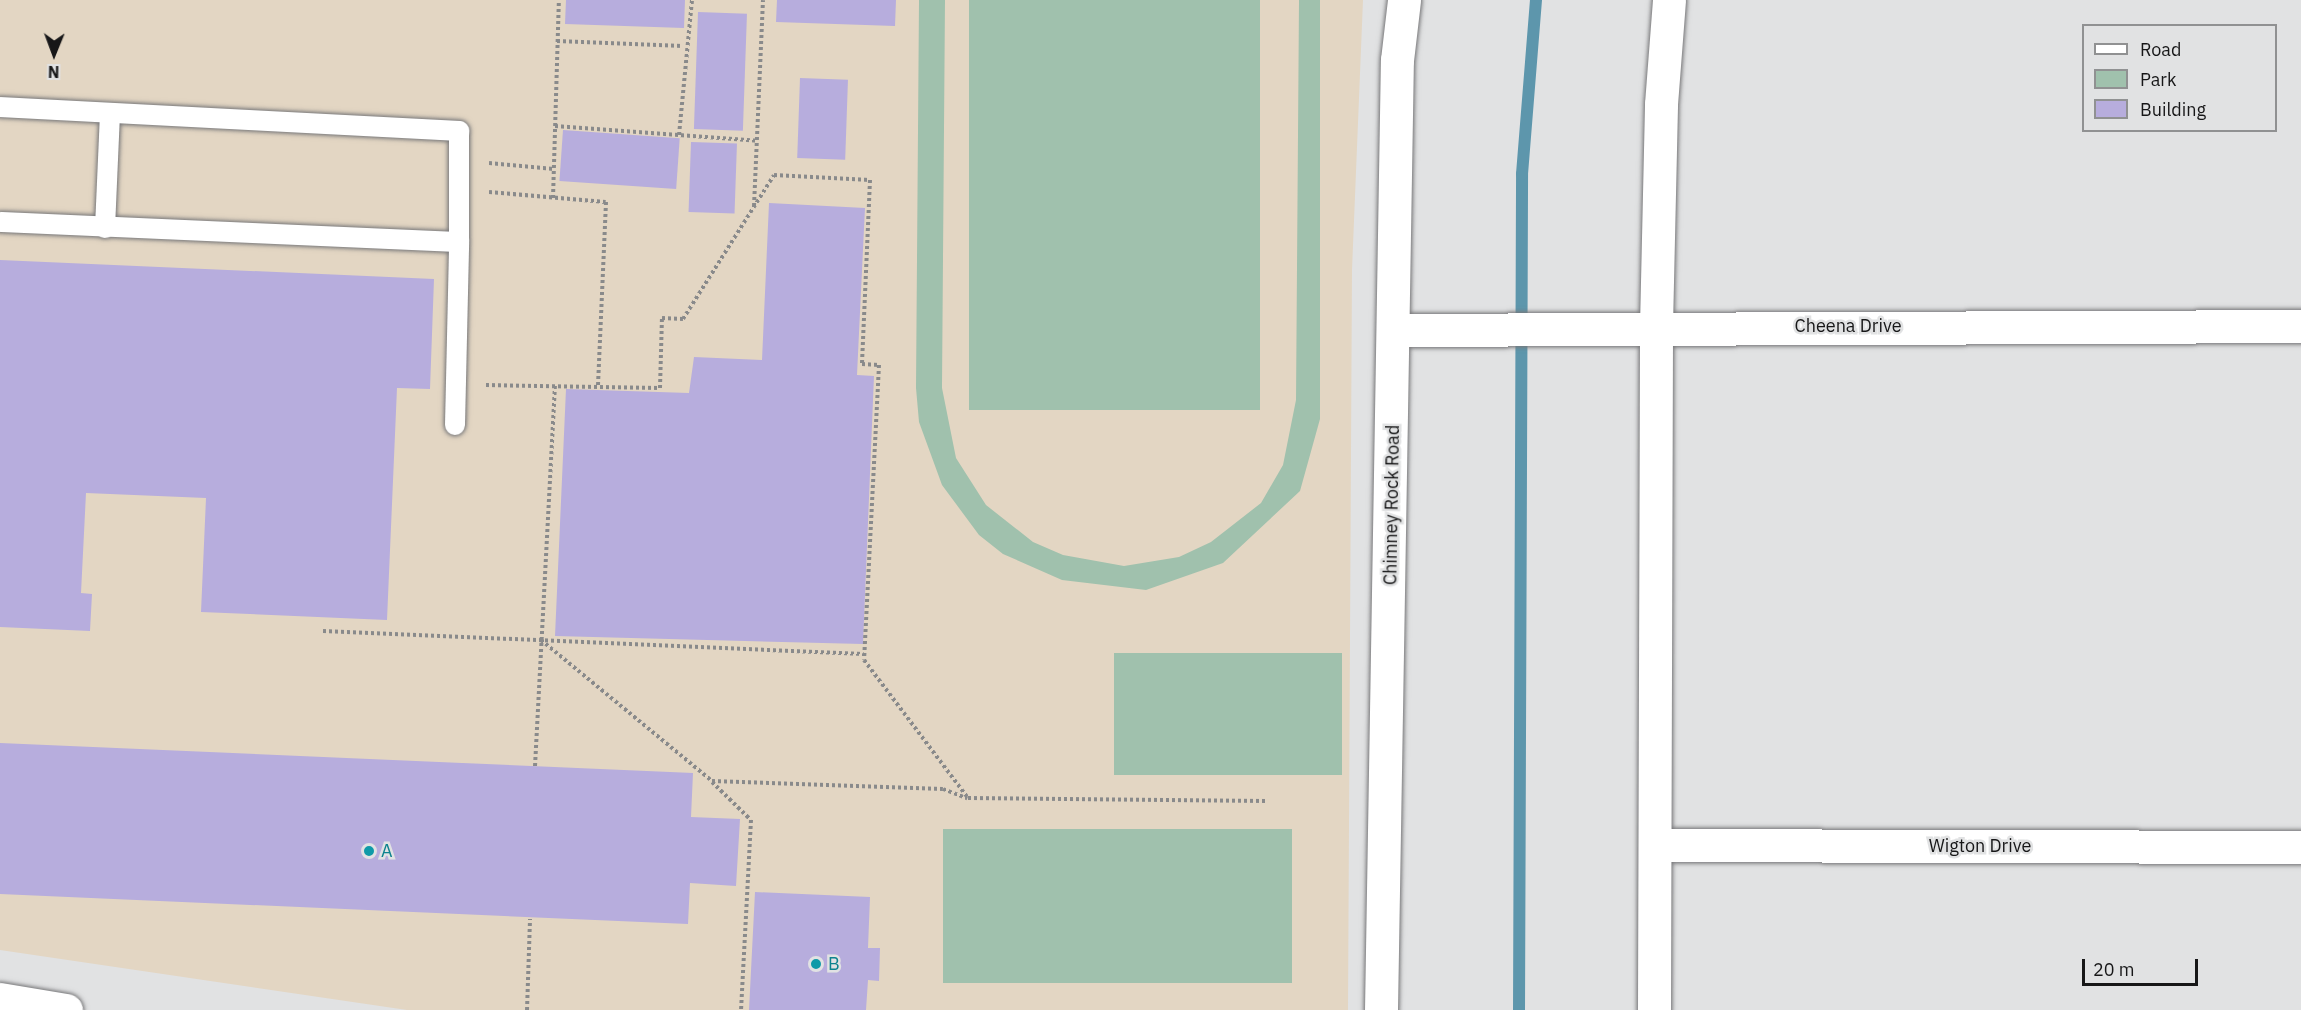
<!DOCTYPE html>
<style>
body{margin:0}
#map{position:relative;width:2301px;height:1010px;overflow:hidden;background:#e1e2e3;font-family:"IBM Plex Sans",sans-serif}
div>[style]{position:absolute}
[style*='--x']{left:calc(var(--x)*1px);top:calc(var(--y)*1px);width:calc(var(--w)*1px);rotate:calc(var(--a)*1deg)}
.education>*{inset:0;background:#e3d6c3}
.green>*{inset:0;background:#a0c1ad;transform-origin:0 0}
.stream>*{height:12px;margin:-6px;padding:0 6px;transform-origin:6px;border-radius:6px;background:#5d96ac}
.building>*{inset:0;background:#b7addd;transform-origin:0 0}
.path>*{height:4px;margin-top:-2px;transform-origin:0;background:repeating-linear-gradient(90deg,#898a8b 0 3px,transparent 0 6px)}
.roads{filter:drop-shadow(0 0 2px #78787a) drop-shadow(0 0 2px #78787a)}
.lane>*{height:20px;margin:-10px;padding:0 10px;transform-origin:10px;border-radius:10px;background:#fff}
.street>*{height:33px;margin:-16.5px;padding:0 16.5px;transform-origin:16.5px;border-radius:16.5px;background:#fff}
.secondary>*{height:33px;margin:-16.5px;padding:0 16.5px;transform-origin:16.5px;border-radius:16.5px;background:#fff}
.dots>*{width:16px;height:16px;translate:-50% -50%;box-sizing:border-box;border:3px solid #e1e2e3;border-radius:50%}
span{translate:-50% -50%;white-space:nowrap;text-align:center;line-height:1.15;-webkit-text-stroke:5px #e1e2e3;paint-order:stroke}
.street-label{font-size:18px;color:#171718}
.culture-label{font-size:18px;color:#0d838f}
.left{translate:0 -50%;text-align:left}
.legend{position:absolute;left:2082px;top:24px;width:195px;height:108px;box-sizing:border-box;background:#e1e2e3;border:2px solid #909192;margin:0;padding:8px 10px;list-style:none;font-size:18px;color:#171718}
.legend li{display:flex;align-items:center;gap:12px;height:30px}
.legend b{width:30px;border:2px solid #909192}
.north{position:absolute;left:24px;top:24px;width:60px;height:60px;-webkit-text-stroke:4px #e1e2e3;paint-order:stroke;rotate:181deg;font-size:16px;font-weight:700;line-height:24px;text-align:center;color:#171718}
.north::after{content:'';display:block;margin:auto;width:21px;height:27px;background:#171718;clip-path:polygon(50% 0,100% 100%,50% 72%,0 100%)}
.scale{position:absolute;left:2082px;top:959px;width:116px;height:27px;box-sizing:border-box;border:3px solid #171718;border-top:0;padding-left:8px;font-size:18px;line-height:21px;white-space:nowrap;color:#171718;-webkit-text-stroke:4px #e1e2e3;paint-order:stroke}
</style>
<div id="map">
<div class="education">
<div style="clip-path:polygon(0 0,1363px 0,1352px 270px,1348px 1010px,407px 1010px,0 950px)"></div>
</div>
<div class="green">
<div style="clip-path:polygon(919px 0,945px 0,942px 388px,956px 458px,986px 505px,1033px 542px,1063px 555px,1124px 566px,1179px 557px,1211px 542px,1261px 503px,1283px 465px,1296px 400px,1299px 0,1320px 0,1320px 419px,1300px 491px,1223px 563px,1146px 590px,1062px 580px,1003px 554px,979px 535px,942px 485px,919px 422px,916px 388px)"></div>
<div style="left:969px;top:0;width:291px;height:410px"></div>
<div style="left:1114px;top:653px;width:228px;height:122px"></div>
<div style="left:943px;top:829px;width:349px;height:154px"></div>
</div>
<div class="stream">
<div style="--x:1519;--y:1010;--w:836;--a:-89.79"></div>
<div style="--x:1522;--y:174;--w:175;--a:-85.4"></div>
</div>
<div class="building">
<div style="clip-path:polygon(566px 0,685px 0,684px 28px,565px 24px)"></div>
<div style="clip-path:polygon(777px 0,896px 0,895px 26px,776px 22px)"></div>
<div style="left:698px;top:12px;width:49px;height:117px;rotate:2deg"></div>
<div style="left:800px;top:78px;width:48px;height:80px;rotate:2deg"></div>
<div style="left:563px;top:130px;width:117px;height:51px;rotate:4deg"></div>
<div style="left:691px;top:142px;width:46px;height:70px;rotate:2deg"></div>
<div style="clip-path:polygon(769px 203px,865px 208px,857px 375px,874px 376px,863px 644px,555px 636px,566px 389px,689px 393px,694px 357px,762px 360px)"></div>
<div style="clip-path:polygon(0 260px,434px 279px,430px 389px,397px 388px,387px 620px,201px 612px,206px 498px,86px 493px,81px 593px,92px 594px,90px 631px,0 627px)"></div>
<div style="clip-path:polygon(0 743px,693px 773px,691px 817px,740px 819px,736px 886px,690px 883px,688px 924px,0 894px)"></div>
<div style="clip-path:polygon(755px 892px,870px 897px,868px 948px,880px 948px,879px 981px,868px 980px,866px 1010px,749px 1010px)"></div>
</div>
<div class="path">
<div style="--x:557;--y:41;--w:126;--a:2.3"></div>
<div style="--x:555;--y:126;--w:203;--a:4.2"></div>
<div style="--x:679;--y:135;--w:136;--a:-84.5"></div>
<div style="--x:489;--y:163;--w:65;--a:5.3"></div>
<div style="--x:489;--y:192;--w:117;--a:4.9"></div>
<div style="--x:606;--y:202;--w:185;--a:92.5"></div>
<div style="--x:553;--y:198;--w:198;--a:-88.3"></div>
<div style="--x:754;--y:206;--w:206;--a:-87.5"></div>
<div style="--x:486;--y:385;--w:174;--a:1"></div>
<div style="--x:660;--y:388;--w:70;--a:-88.4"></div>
<div style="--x:662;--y:318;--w:21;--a:3"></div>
<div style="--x:683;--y:319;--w:170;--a:-57.7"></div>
<div style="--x:774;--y:175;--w:96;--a:3"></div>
<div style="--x:870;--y:180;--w:184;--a:92.5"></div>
<div style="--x:862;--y:364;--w:17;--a:3"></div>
<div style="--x:879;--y:365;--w:295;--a:92.9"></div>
<div style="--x:864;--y:660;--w:173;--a:53"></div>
<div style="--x:968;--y:798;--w:298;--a:0.6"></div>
<div style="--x:323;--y:631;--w:541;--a:2.43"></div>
<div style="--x:541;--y:640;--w:222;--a:39.5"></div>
<div style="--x:712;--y:781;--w:231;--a:2"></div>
<div style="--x:943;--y:789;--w:26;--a:21"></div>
<div style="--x:535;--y:766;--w:381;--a:-87"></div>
<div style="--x:712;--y:782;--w:54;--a:44.3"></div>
<div style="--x:751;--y:820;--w:190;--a:93"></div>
<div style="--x:527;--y:1010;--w:91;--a:-88.1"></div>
</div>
<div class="roads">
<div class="lane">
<div style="--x:0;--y:107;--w:460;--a:3"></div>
<div style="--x:459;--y:131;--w:111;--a:90"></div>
<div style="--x:459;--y:242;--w:459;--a:-177.5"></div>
<div style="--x:105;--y:228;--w:114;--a:-87.5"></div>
<div style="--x:455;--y:425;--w:183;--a:-88.7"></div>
</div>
<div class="street">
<div style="--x:1395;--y:330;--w:906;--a:-0.25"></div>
<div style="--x:1659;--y:845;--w:642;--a:0.18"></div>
<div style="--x:0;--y:999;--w:67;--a:9.5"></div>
</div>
<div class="secondary">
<div style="--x:1381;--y:1010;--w:950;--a:-89.04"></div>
<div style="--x:1397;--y:60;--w:60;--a:-83.3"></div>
<div style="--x:1654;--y:1010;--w:684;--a:-89.83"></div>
<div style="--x:1656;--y:326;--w:222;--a:-88.7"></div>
<div style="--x:1661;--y:104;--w:104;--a:-85.6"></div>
</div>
</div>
<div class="dots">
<div style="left:369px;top:851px;background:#0f9aa8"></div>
<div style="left:816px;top:964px;background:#0f9aa8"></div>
</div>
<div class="street-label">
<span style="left:1848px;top:326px">Cheena Drive</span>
<span style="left:1392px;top:505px;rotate:-89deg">Chimney Rock Road</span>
<span style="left:1980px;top:846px">Wigton Drive</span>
</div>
<div class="culture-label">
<span class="left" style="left:381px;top:851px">A</span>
<span class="left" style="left:828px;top:964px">B</span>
</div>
<ul class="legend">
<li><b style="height:8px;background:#fff"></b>Road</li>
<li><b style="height:16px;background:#a0c1ad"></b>Park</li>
<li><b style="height:16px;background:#b7addd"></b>Building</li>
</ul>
<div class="north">N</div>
<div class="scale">20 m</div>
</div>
